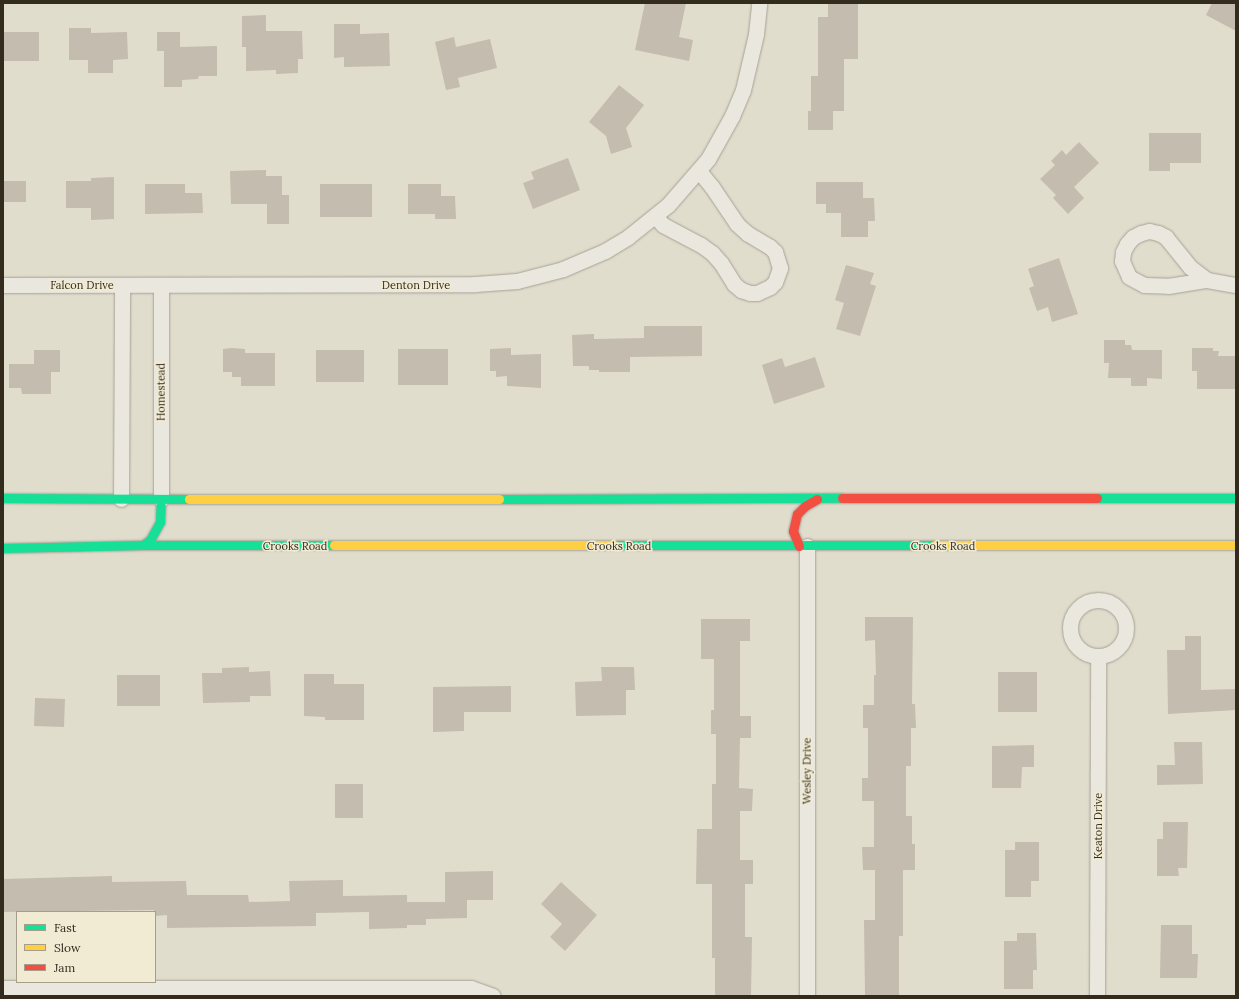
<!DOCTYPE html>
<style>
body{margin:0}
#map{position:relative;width:1239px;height:999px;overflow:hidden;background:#e1ddcd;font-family:Lora,serif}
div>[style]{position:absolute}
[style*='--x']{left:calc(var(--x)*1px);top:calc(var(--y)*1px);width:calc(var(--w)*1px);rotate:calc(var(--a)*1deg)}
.building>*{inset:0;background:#c4bcae;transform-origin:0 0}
.roads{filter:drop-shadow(0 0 1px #a6a296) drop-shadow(0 0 1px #a6a296)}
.street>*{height:15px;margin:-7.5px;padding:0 7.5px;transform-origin:7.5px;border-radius:7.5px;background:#eae7de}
.street>.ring{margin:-7.5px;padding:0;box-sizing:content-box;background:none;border:15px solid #eae7de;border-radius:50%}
.fast>*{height:9px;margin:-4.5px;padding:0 4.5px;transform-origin:4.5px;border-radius:4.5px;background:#16e098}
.slow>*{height:9px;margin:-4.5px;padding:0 4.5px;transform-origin:4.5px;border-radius:4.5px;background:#ffcf43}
.jam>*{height:9px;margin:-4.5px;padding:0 4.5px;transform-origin:4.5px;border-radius:4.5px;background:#f24e42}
span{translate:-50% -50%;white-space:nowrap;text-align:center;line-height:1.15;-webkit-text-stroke:3px #f1ebd3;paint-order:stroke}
.street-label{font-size:11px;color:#342b1f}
.frame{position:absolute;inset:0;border:4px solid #342b1f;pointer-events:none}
.legend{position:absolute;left:16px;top:911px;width:140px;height:72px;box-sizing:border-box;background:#f1ebd3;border:1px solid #a59e8b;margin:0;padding:5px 7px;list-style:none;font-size:12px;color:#342b1f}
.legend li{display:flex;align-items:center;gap:8px;height:20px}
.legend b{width:20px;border:1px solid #a59e8b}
</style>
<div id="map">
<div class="building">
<div style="clip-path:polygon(645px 3px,686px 3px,679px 37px,693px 40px,689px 61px,635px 50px)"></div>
<div style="clip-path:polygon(828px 3px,858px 3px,858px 59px,844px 59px,844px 111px,833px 111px,833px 130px,808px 130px,808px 111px,811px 111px,811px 76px,818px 76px,818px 17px,828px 17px)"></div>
<div style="clip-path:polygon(1212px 3px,1236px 3px,1236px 31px,1206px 15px)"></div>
<div style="clip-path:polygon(266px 15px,266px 31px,302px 31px,303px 59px,298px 59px,298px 73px,276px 74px,276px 70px,246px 71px,246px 47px,242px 47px,242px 16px)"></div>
<div style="clip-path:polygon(334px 24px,360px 24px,360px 34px,389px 33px,390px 66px,344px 67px,344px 57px,334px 58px)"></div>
<div style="clip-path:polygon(69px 28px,91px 28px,91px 33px,127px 32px,128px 59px,113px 60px,113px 73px,88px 73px,88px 60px,69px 60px)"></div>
<div style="left:39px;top:32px;width:29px;height:36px;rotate:90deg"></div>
<div style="clip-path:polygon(157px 32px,180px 32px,180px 47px,217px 46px,217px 76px,199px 76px,198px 79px,182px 80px,182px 87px,164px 87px,164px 51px,157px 51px)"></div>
<div style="clip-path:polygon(454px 37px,456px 47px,490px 39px,497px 68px,458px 78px,460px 87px,446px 90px,435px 42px)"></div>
<div style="clip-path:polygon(619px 85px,644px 105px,626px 128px,632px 147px,611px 154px,606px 136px,589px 122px)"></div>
<div style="clip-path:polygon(1149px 133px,1201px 133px,1201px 163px,1170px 163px,1170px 171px,1149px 171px)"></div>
<div style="clip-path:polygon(1079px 142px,1099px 163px,1074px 187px,1084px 198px,1068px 214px,1053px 198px,1056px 195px,1040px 179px,1055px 165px,1051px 161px,1062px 150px,1066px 155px)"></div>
<div style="clip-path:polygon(568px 158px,580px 190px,533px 209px,523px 183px,534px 179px,531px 172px)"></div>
<div style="clip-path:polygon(266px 170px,266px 176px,282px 176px,282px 195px,289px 195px,289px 224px,267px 224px,267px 204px,231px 204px,230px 171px)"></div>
<div style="clip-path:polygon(114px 177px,114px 219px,91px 220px,91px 208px,66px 208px,66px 181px,91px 181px,91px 178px)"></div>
<div style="left:3px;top:181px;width:23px;height:21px"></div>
<div style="clip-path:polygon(816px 182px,863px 182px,863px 198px,874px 198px,875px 221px,868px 221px,868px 237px,841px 237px,841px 213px,826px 213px,826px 204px,816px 204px)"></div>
<div style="clip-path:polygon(145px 184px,185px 184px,185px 193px,202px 193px,203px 213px,145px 214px)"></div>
<div style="left:372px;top:184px;width:33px;height:52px;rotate:90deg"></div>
<div style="clip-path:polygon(408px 184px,441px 184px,441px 196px,455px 196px,456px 219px,435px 219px,435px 214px,408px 214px)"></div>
<div style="clip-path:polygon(1059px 258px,1078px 314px,1052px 322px,1048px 307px,1037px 311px,1029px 288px,1034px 286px,1028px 269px)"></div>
<div style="clip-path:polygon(846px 265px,874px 273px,870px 284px,876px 286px,860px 336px,836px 329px,844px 303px,835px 300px)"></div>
<div style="clip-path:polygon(644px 326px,702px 326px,702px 356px,630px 357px,630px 372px,599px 372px,599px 370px,589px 370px,589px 366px,573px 366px,572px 335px,594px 334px,594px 339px,644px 338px)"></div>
<div style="clip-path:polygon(1104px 340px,1125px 340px,1125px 345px,1131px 345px,1132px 350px,1162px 350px,1162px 379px,1147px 378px,1147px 386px,1131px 386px,1131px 378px,1108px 378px,1109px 363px,1104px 363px)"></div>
<div style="clip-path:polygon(232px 348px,245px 349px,245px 353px,275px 353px,275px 386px,241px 386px,241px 377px,232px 377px,232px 372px,223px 372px,223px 349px)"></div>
<div style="clip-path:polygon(511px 348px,511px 355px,541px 354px,541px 388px,507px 386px,507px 376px,496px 377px,496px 371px,490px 371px,490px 349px)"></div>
<div style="clip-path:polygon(1192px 348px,1213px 348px,1213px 351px,1219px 351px,1218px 356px,1236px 356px,1236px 389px,1197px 389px,1197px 371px,1192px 371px)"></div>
<div style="left:398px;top:349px;width:50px;height:36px"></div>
<div style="clip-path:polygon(34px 350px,60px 350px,60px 372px,51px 372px,51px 394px,22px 394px,21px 388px,9px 388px,9px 364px,34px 364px)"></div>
<div style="left:316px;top:350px;width:48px;height:32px"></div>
<div style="clip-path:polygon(815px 357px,825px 387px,774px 404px,762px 365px,782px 358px,785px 367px)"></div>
<div style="clip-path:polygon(865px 617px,913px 617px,912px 704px,915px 704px,916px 728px,911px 728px,911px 766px,906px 766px,906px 816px,912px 816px,912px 844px,915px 844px,915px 870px,903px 870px,903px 936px,899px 936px,899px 996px,865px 996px,864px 920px,875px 920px,875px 870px,863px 870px,862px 847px,874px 847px,874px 801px,862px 801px,862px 778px,868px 778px,868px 728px,863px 728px,863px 705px,874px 705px,874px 675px,876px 675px,875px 640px,865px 641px)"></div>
<div style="clip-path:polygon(701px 619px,750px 619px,750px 641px,740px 641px,740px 716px,751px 716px,751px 738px,740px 738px,739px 788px,753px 789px,752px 811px,740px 811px,740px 860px,753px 860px,753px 884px,745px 884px,745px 937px,752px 937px,751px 996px,715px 996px,715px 958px,712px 958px,712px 884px,696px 884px,697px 829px,712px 829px,712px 784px,716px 784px,716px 734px,711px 734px,711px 710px,714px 710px,714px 659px,701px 659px)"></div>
<div style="clip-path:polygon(1185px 636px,1201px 636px,1201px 690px,1236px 689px,1236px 710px,1168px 714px,1167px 650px,1185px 650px)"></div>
<div style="clip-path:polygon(249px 667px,249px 672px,270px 671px,271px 696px,250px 696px,250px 702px,203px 703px,202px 673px,222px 673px,222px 668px)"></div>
<div style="clip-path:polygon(601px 667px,634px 667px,635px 690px,626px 690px,626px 715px,576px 716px,575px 682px,602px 681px)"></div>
<div style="left:998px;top:672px;width:39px;height:40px"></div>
<div style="clip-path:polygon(304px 674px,334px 674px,334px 684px,364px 684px,364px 720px,325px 720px,325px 717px,304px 716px)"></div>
<div style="left:117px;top:675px;width:43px;height:31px"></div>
<div style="clip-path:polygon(511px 686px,511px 712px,464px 712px,464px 731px,433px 732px,433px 687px)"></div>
<div style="left:35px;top:698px;width:30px;height:28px;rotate:2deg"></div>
<div style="clip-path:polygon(1174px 742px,1202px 742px,1203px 784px,1157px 785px,1157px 765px,1175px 765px)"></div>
<div style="clip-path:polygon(1034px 745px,1034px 767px,1022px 767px,1021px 788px,992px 788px,992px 746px)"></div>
<div style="left:335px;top:784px;width:28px;height:34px"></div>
<div style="clip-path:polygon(1163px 822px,1188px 822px,1187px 868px,1178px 868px,1179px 876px,1157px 876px,1157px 839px,1163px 839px)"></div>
<div style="clip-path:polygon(1015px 842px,1039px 842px,1039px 881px,1031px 881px,1031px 897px,1005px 897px,1005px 850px,1015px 850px)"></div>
<div style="clip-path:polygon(493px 871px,493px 900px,467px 900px,467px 918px,426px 919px,426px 925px,407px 925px,407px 928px,369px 929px,369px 912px,316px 913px,316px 926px,167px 928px,167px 915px,155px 916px,154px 910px,3px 912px,3px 879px,112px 876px,112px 882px,186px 881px,187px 895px,248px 895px,249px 902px,290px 901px,289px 881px,343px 880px,343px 896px,407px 895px,407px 902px,445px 902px,445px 872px)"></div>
<div style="clip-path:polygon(561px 882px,597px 915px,565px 951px,550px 937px,562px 924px,541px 904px)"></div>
<div style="clip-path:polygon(1161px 925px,1192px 925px,1192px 954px,1198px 954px,1197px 978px,1160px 978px)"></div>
<div style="clip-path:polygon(1017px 933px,1036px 933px,1037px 970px,1033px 970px,1033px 989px,1004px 989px,1004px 941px,1017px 941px)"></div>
</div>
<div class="roads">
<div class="street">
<div style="--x:655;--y:216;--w:12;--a:48"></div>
<div style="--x:663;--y:225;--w:43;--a:27.8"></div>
<div style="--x:701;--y:245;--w:14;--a:36"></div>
<div style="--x:712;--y:253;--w:13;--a:48"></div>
<div style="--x:721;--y:263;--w:25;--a:58"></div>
<div style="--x:734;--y:284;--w:9;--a:41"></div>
<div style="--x:741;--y:290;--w:9;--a:18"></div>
<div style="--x:750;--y:293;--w:7;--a:0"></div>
<div style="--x:757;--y:293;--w:14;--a:-25"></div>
<div style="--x:770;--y:287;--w:7;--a:-45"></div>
<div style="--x:775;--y:282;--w:15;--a:-70"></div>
<div style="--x:780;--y:268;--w:17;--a:-107"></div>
<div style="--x:775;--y:252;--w:7;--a:-135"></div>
<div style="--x:770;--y:247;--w:26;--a:-149"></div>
<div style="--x:748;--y:234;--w:15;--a:-138"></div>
<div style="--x:737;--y:224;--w:45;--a:-124"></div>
<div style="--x:712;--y:187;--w:21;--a:-129"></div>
<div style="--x:1207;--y:280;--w:21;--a:-143"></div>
<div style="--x:1190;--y:267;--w:38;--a:-129"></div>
<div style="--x:1166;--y:237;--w:9;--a:-153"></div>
<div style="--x:1158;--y:233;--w:9;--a:-167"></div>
<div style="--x:1149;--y:231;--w:8;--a:166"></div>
<div style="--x:1141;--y:233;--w:9;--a:153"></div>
<div style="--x:1133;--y:237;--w:9;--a:131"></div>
<div style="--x:1127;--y:244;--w:9;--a:117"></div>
<div style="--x:1123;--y:252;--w:9;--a:96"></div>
<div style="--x:1122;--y:261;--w:17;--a:66"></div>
<div style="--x:1129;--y:277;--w:17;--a:28"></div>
<div style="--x:1144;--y:285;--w:24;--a:2"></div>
<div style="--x:1168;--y:286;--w:39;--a:-9"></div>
<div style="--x:1207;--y:280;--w:29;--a:10"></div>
<div style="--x:3;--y:285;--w:472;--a:-0.1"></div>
<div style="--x:475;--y:284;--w:42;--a:-4.1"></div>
<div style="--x:517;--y:281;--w:48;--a:-14.6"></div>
<div style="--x:563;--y:269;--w:46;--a:-23.2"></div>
<div style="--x:605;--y:251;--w:27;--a:-31"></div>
<div style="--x:628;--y:237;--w:51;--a:-38.7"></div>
<div style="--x:668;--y:205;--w:61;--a:-49"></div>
<div style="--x:708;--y:159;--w:49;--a:-60.8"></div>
<div style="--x:732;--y:116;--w:28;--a:-67"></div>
<div style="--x:743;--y:90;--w:57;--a:-76.9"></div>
<div style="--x:756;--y:34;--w:31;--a:-84"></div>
<div style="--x:121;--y:499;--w:214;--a:-89.7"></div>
<div style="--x:161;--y:499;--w:214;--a:-90"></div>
<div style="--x:807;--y:546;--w:450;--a:90"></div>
<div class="ring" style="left:1070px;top:600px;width:41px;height:41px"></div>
<div style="--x:3;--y:988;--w:468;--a:0"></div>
<div style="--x:471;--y:988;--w:23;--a:20"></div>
<div style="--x:1097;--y:996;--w:340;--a:-89.8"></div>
</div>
<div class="fast">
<div style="--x:3;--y:498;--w:186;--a:0.3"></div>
<div style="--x:1097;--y:498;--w:139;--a:0"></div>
<div style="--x:499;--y:499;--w:343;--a:-0.2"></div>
<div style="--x:143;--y:545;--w:9;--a:-36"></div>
<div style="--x:150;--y:540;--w:21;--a:-61"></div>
<div style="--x:160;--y:522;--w:23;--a:-88"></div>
<div style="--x:614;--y:545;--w:321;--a:0"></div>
<div style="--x:3;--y:548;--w:140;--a:-1.2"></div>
<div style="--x:143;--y:545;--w:191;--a:0"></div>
</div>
<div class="slow">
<div style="--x:189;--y:499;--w:310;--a:0"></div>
<div style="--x:334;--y:545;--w:280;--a:0"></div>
<div style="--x:935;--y:545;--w:301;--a:0"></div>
</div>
<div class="jam">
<div style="--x:842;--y:498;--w:255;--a:0"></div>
<div style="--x:799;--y:546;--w:16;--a:-112"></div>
<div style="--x:793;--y:531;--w:17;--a:-77"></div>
<div style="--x:797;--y:514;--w:11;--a:-45"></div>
<div style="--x:805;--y:506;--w:14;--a:-30"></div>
</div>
</div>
<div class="street-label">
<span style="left:82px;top:285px">Falcon Drive</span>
<span style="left:416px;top:285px">Denton Drive</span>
<span style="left:161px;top:392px;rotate:-90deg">Homestead</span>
<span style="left:295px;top:546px">Crooks Road</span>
<span style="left:619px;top:546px">Crooks Road</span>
<span style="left:943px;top:546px">Crooks Road</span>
<span style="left:807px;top:771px;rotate:-90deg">Wesley Drive</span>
<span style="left:1098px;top:826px;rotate:-90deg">Keaton Drive</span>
</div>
<div class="frame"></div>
<ul class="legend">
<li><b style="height:5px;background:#16e098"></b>Fast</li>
<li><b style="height:5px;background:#ffcf43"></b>Slow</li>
<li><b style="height:5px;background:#f24e42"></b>Jam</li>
</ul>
</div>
